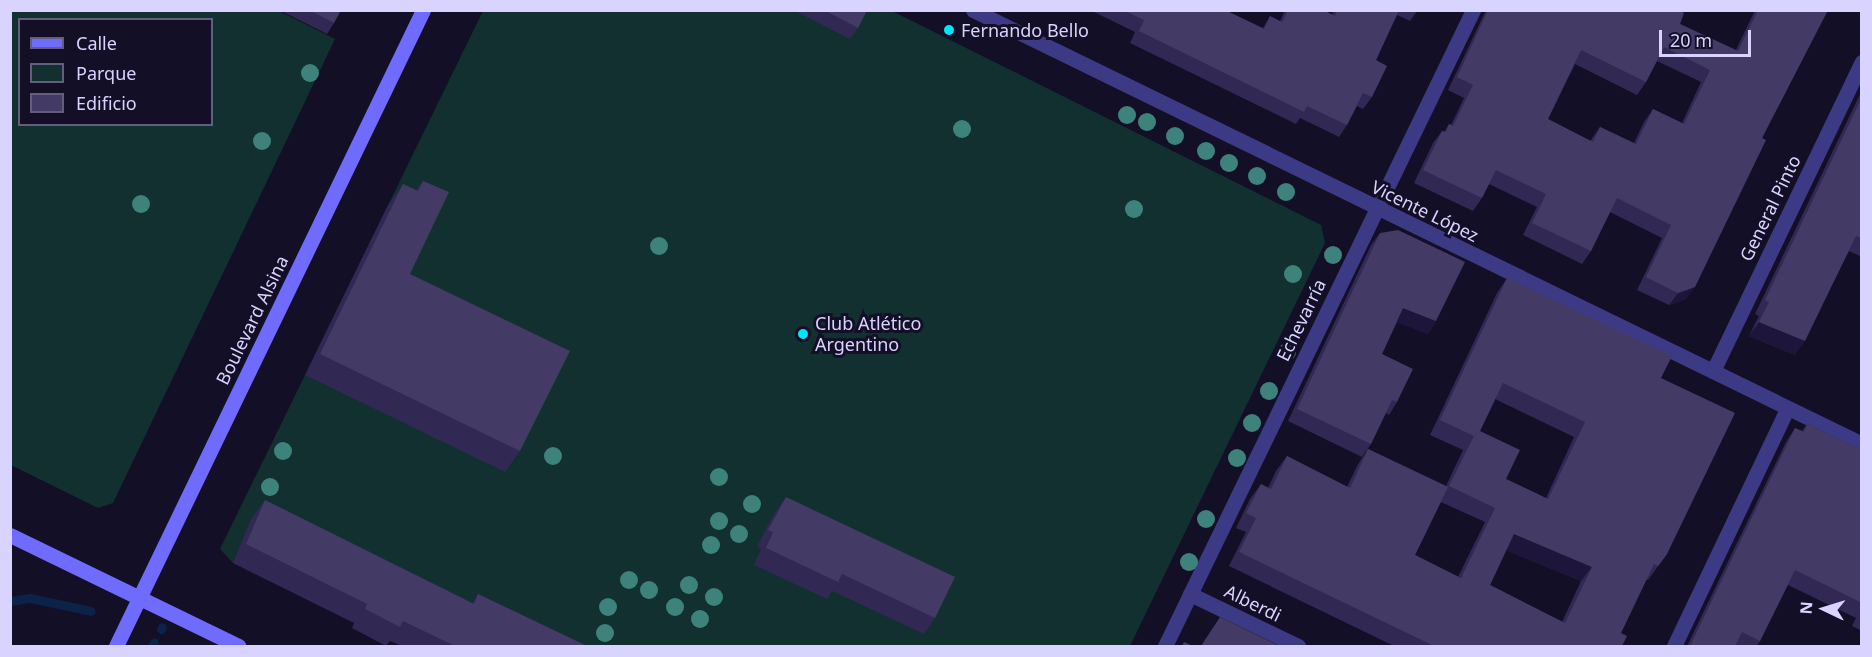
<!DOCTYPE html>
<meta charset="utf-8">
<style>
body{margin:0}
#map{position:relative;width:1872px;height:657px;overflow:hidden;background:#130f26;font-family:"Noto Sans",sans-serif}
div>[style]{position:absolute}
[style*='--x']{left:calc(var(--x)*1px);top:calc(var(--y)*1px);width:calc(var(--w)*1px);rotate:calc(var(--a)*1deg)}
.green>*{inset:0;background:#12302f}
.stream>*{height:9px;margin:-4.5px;padding:0 4.5px;transform-origin:4.5px;border-radius:4.5px;background:#0c2248}
.street>*{height:15px;margin:-7.5px;padding:0 7.5px;transform-origin:7.5px;border-radius:7.5px;background:#3d3a85}
.secondary>*{height:15px;margin:-7.5px;padding:0 7.5px;transform-origin:7.5px;border-radius:7.5px;background:#6f6bff}
.trees>*{width:18px;height:18px;margin:-9px;border-radius:50%;background:#3d827b}
.wall>*{inset:0;background:#312854}
.shaded-wall>*{inset:0;background:#1d163a}
.building>*{inset:0;background:#433a66}
.dots>*{width:16px;height:16px;translate:-50% -50%;box-sizing:border-box;border:3px solid #130f26;border-radius:50%}
span{translate:-50% -50%;white-space:nowrap;text-align:center;line-height:1.15;-webkit-text-stroke:6px #130f26;paint-order:stroke}
.poi-label{font-size:18px;color:#d9d4ff}
.left{translate:0 -50%;text-align:left}
.street-label{font-size:18px;color:#d9d4ff}
.frame{position:absolute;inset:0;border:12px solid #d9d4ff;pointer-events:none}
.legend{position:absolute;left:18px;top:18px;width:195px;height:108px;box-sizing:border-box;background:#130f26;border:2px solid #625e7d;margin:0;padding:8px 10px;list-style:none;font-size:18px;color:#d9d4ff}
.legend li{display:flex;align-items:center;gap:12px;height:30px}
.legend b{width:30px;border:2px solid #625e7d}
.north{position:absolute;left:1794px;top:579px;width:60px;height:60px;-webkit-text-stroke:4px #130f26;paint-order:stroke;rotate:274deg;font-size:16px;font-weight:700;line-height:24px;text-align:center;color:#d9d4ff}
.north::after{content:'';display:block;margin:auto;width:21px;height:27px;background:#d9d4ff;clip-path:polygon(50% 0,100% 100%,50% 72%,0 100%)}
.scale{position:absolute;left:1659px;top:30px;width:92px;height:27px;box-sizing:border-box;border:3px solid #d9d4ff;border-top:0;padding-left:8px;font-size:18px;line-height:21px;white-space:nowrap;color:#d9d4ff;-webkit-text-stroke:4px #130f26;paint-order:stroke}
</style>
<div id="map">
<div class="green">
<div style="clip-path:polygon(evenodd,10px 11px,279px 11px,335px 39px,113px 503px,98px 508px,11px 465px,10px 11px,20px 20px,212px 20px,212px 124px,20px 124px,20px 20px)"></div>
<div style="clip-path:polygon(483px 11px,892px 11px,1321px 225px,1325px 243px,1130px 646px,402px 646px,233px 563px,220px 549px)"></div>
</div>
<div class="stream">
<div style="--x:10;--y:601;--w:20;--a:-9"></div>
<div style="--x:30;--y:598;--w:62;--a:12"></div>
<div style="--x:161;--y:629;--w:2;--a:-63"></div>
<div style="--x:152;--y:646;--w:4;--a:-63"></div>
</div>
<div class="street">
<div style="--x:973;--y:10;--w:989;--a:26.02"></div>
<div style="--x:1713;--y:371;--w:343;--a:-64.3"></div>
<div style="--x:1190;--y:594;--w:120;--a:25.7"></div>
<div style="--x:1165;--y:646;--w:707;--a:-64.16"></div>
<div style="--x:1674;--y:646;--w:263;--a:-64.5"></div>
</div>
<div class="secondary">
<div style="--x:10;--y:535;--w:254;--a:25.9"></div>
<div style="--x:116;--y:646;--w:706;--a:-64.23"></div>
</div>
<div class="trees">
<div style="left:310px;top:73px"></div>
<div style="left:1127px;top:115px"></div>
<div style="left:1147px;top:122px"></div>
<div style="left:962px;top:129px"></div>
<div style="left:1175px;top:136px"></div>
<div style="left:262px;top:141px"></div>
<div style="left:1206px;top:151px"></div>
<div style="left:1229px;top:163px"></div>
<div style="left:1257px;top:176px"></div>
<div style="left:1286px;top:192px"></div>
<div style="left:141px;top:204px"></div>
<div style="left:1134px;top:209px"></div>
<div style="left:659px;top:246px"></div>
<div style="left:1333px;top:255px"></div>
<div style="left:1293px;top:274px"></div>
<div style="left:1287px;top:352px"></div>
<div style="left:1269px;top:391px"></div>
<div style="left:1252px;top:423px"></div>
<div style="left:283px;top:451px"></div>
<div style="left:553px;top:456px"></div>
<div style="left:1237px;top:458px"></div>
<div style="left:719px;top:477px"></div>
<div style="left:270px;top:487px"></div>
<div style="left:752px;top:504px"></div>
<div style="left:1206px;top:519px"></div>
<div style="left:719px;top:521px"></div>
<div style="left:739px;top:534px"></div>
<div style="left:711px;top:545px"></div>
<div style="left:1189px;top:562px"></div>
<div style="left:629px;top:580px"></div>
<div style="left:689px;top:585px"></div>
<div style="left:649px;top:590px"></div>
<div style="left:714px;top:597px"></div>
<div style="left:608px;top:607px"></div>
<div style="left:675px;top:607px"></div>
<div style="left:700px;top:619px"></div>
<div style="left:605px;top:633px"></div>
</div>
<div class="wall">
<div style="clip-path:polygon(279px 10px,341px 10px,334px 23px,327px 34px)"></div>
<div style="clip-path:polygon(793px 10px,867px 10px,858px 28px,850px 39px)"></div>
<div style="clip-path:polygon(1090px 10px,1225px 10px,1263px 28px,1270px 16px,1280px 21px,1285px 10px,1323px 10px,1332px 15px,1334px 10px,1418px 10px,1410px 21px,1397px 15px,1376px 60px,1372px 97px,1363px 109px,1357px 106px,1347px 125px,1339px 137px,1300px 118px,1296px 124px,1130px 43px,1135px 32px)"></div>
<div style="clip-path:polygon(evenodd,1486px 10px,1679px 10px,1680px 24px,1736px 50px,1755px 10px,1828px 10px,1762px 138px,1686px 299px,1669px 305px,1637px 290px,1662px 238px,1610px 212px,1591px 251px,1582px 264px,1523px 235px,1537px 207px,1489px 184px,1482px 198px,1473px 211px,1414px 183px,1433px 143px,1442px 131px,1444px 132px,1449px 124px,1451px 125px,1464px 98px,1448px 90px,1486px 10px,1657px 61px,1701px 82px,1682px 123px,1653px 109px,1644px 122px,1634px 143px,1600px 127px,1590px 141px,1548px 119px,1575px 64px,1637px 95px,1646px 82px,1657px 61px)"></div>
<div style="clip-path:polygon(1862px 90px,1862px 257px,1849px 251px,1795px 355px,1749px 336px,1759px 316px,1755px 314px)"></div>
<div style="clip-path:polygon(423px 181px,410px 274px,520px 451px,505px 472px,305px 375px,388px 205px,403px 184px,416px 190px)"></div>
<div style="clip-path:polygon(1380px 233px,1436px 321px,1428px 334px,1397px 322px,1382px 354px,1397px 402px,1389px 415px,1386px 413px,1371px 444px,1362px 457px,1288px 421px,1371px 245px)"></div>
<div style="clip-path:polygon(evenodd,1507px 278px,1661px 378px,1667px 554px,1648px 580px,1646px 580px,1621px 633px,1622px 646px,1394px 646px,1229px 566px,1246px 532px,1236px 528px,1250px 499px,1261px 484px,1268px 488px,1276px 471px,1287px 456px,1347px 487px,1358px 464px,1368px 449px,1446px 486px,1463px 450px,1430px 435px,1497px 293px,1507px 278px,1495px 399px,1574px 437px,1546px 498px,1506px 479px,1480px 431px,1495px 399px,1507px 278px,1441px 502px,1485px 522px,1458px 577px,1415px 555px,1441px 502px,1507px 278px,1506px 550px,1581px 581px,1562px 622px,1490px 585px,1506px 550px)"></div>
<div style="clip-path:polygon(1807px 424px,1862px 450px,1862px 631px,1852px 626px,1856px 618px,1788px 585px,1760px 641px,1757px 646px,1687px 646px,1786px 442px,1795px 428px,1802px 431px)"></div>
<div style="clip-path:polygon(786px 497px,935px 618px,924px 634px,832px 591px,827px 599px,754px 565px,761px 549px,757px 546px,774px 514px)"></div>
<div style="clip-path:polygon(265px 500px,472px 603px,478px 594px,587px 646px,402px 646px,390px 641px,386px 646px,352px 628px,354px 623px,233px 563px,251px 519px)"></div>
</div>
<div class="shaded-wall">
<div style="clip-path:polygon(1695px 287px,1686px 299px,1669px 305px,1678px 293px)"></div>
<div style="clip-path:polygon(1403px 308px,1436px 321px,1428px 334px,1394px 321px)"></div>
<div style="clip-path:polygon(1759px 322px,1805px 341px,1795px 355px,1749px 336px)"></div>
<div style="clip-path:polygon(1514px 534px,1592px 567px,1581px 581px,1503px 549px)"></div>
</div>
<div class="building">
<div style="clip-path:polygon(309px 10px,341px 10px,334px 23px)"></div>
<div style="clip-path:polygon(824px 10px,867px 10px,858px 28px)"></div>
<div style="clip-path:polygon(1123px 10px,1225px 10px,1264px 29px,1270px 16px,1282px 22px,1288px 10px,1323px 10px,1335px 16px,1337px 10px,1399px 10px,1376px 60px,1387px 66px,1372px 97px,1363px 93px,1347px 125px,1307px 106px,1304px 112px,1139px 31px,1144px 20px)"></div>
<div style="clip-path:polygon(evenodd,1488px 10px,1679px 10px,1684px 13px,1680px 24px,1738px 51px,1758px 10px,1828px 10px,1762px 138px,1766px 140px,1695px 287px,1678px 293px,1646px 277px,1671px 225px,1617px 198px,1591px 251px,1532px 223px,1546px 194px,1496px 170px,1482px 198px,1423px 170px,1442px 131px,1446px 132px,1449px 124px,1453px 126px,1473px 85px,1457px 77px,1488px 10px,1664px 47px,1710px 70px,1684px 124px,1653px 109px,1636px 144px,1600px 127px,1593px 142px,1548px 119px,1581px 50px,1646px 82px,1664px 47px)"></div>
<div style="clip-path:polygon(1862px 97px,1862px 238px,1856px 236px,1805px 341px,1759px 322px,1769px 302px,1765px 300px)"></div>
<div style="clip-path:polygon(423px 181px,449px 192px,410px 274px,570px 351px,520px 451px,320px 354px,403px 184px,418px 191px)"></div>
<div style="clip-path:polygon(1398px 230px,1465px 262px,1436px 321px,1403px 308px,1382px 354px,1413px 369px,1397px 402px,1392px 400px,1371px 444px,1297px 409px,1380px 233px)"></div>
<div style="clip-path:polygon(evenodd,1507px 278px,1672px 356px,1661px 378px,1735px 413px,1667px 554px,1658px 566px,1654px 564px,1621px 633px,1627px 636px,1622px 646px,1434px 646px,1239px 552px,1256px 518px,1246px 513px,1261px 484px,1271px 489px,1287px 456px,1350px 488px,1368px 449px,1448px 487px,1415px 555px,1461px 578px,1495px 508px,1449px 486px,1474px 436px,1440px 420px,1507px 278px,1503px 383px,1585px 422px,1548px 499px,1506px 479px,1520px 450px,1480px 431px,1503px 383px,1507px 278px,1514px 534px,1592px 567px,1565px 623px,1490px 585px,1514px 534px)"></div>
<div style="clip-path:polygon(1807px 424px,1862px 450px,1862px 603px,1795px 570px,1760px 641px,1742px 632px,1735px 646px,1690px 646px,1795px 428px,1804px 432px)"></div>
<div style="clip-path:polygon(786px 497px,955px 577px,935px 618px,842px 574px,838px 582px,766px 548px,773px 532px,768px 530px)"></div>
<div style="clip-path:polygon(265px 500px,474px 604px,478px 594px,587px 646px,455px 646px,403px 621px,400px 627px,365px 609px,367px 604px,246px 544px)"></div>
<div style="clip-path:polygon(1220px 617px,1280px 646px,1201px 646px)"></div>
<div style="clip-path:polygon(1184px 642px,1193px 646px,1182px 646px)"></div>
</div>
<div class="dots">
<div style="left:949px;top:30px;background:#00e5ff"></div>
<div style="left:803px;top:334px;background:#00e5ff"></div>
</div>
<div class="poi-label">
<span class="left" style="left:961px;top:30px">Fernando Bello</span>
<span class="left" style="left:815px;top:334px">Club Atlético<br>Argentino</span>
</div>
<div class="street-label">
<span style="left:1770px;top:208px;rotate:-64deg">General Pinto</span>
<span style="left:1425px;top:211px;rotate:26deg">Vicente López</span>
<span style="left:252px;top:320px;rotate:-64deg">Boulevard Alsina</span>
<span style="left:1301px;top:320px;rotate:-64deg">Echevarría</span>
<span style="left:1253px;top:603px;rotate:26deg">Alberdi</span>
</div>
<div class="frame"></div>
<ul class="legend">
<li><b style="height:8px;background:#6f6bff"></b>Calle</li>
<li><b style="height:16px;background:#12302f"></b>Parque</li>
<li><b style="height:16px;background:#433a66"></b>Edificio</li>
</ul>
<div class="north">N</div>
<div class="scale">20 m</div>
</div>
